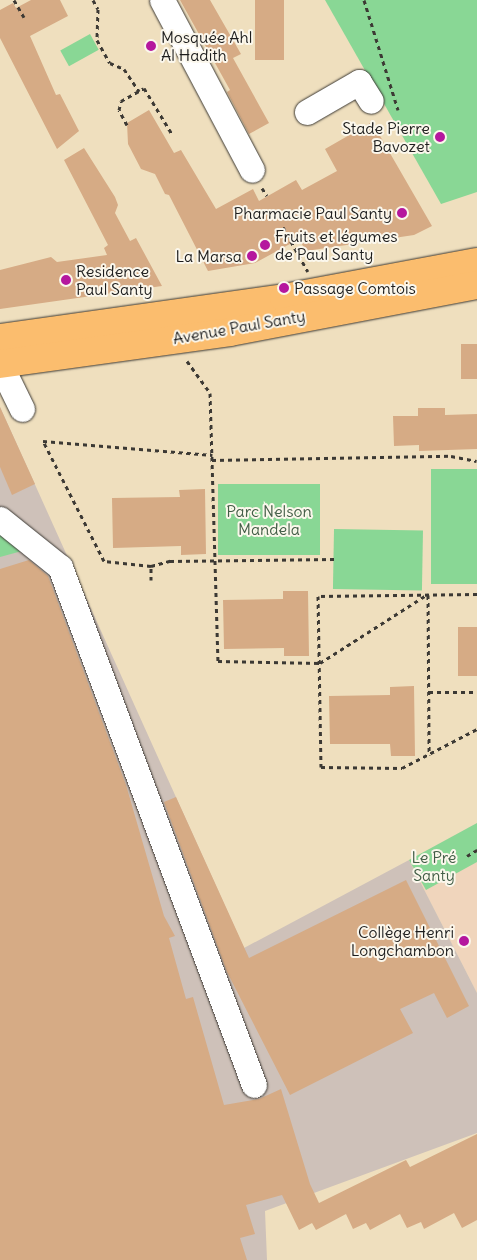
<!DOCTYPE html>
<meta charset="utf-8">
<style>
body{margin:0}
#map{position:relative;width:477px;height:1260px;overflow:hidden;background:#efdfbe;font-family:Delius,sans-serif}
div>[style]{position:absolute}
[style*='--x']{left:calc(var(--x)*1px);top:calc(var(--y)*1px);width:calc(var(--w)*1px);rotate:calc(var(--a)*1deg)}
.built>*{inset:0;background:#f0d5bc}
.industrial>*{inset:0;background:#cec1b9}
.green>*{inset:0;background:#89d795;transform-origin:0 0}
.building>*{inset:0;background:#d6ab85;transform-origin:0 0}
.path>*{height:3px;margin-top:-1.5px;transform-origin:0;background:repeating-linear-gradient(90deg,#3c3934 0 4px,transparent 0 8px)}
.roads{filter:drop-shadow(0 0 1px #3c3934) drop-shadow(0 0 1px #3c3934)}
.minor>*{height:25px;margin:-12.5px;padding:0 12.5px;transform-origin:12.5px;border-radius:12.5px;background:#fff}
.major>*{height:28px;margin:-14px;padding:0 14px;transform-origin:14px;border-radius:14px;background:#fbbd6e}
.dots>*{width:14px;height:14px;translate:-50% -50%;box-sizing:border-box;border:2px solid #fbf7ec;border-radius:50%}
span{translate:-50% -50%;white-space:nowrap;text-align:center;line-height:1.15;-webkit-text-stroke:4px #fbf7ec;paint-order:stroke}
.poi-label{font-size:16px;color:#1c1c1c}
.left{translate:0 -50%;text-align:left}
.right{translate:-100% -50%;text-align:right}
.street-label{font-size:16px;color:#1c1c1c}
.park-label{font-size:16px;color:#425d46}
</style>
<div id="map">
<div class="built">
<div style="clip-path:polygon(477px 823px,477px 993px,409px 860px)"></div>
</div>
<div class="industrial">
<div style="clip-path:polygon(0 407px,244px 948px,409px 860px,477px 993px,477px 1133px,265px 1211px,267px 1260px,0 1260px)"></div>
</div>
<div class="green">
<div style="clip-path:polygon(325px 0,477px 0,477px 192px,441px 204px)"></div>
<div style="left:90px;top:34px;width:18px;height:34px;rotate:61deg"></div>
<div style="left:477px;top:469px;width:115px;height:46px;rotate:90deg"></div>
<div style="left:320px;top:484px;width:71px;height:102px;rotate:90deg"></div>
<div style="clip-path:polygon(0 527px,22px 551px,0 557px)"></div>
<div style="left:334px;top:529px;width:89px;height:60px;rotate:1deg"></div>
<div style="clip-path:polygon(477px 823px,477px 862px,426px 890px,409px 860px)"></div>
</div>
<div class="building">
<div style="clip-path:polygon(31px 0,60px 0,68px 16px,30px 36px,56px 95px,60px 94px,79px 131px,57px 149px,0 38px,0 10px,13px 3px,16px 8px)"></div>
<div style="clip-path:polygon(180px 0,210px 0,241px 54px,233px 58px,269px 123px,249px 134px,227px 92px,230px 90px)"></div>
<div style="left:255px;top:0;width:29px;height:60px"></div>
<div style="clip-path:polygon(149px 110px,174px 153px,181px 150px,216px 209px,253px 189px,259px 201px,296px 180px,302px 190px,337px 171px,325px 149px,372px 122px,432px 226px,414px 235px,306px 251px,299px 239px,255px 263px,208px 271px,169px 195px,165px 194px,155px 174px,141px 169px,128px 144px,127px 123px)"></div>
<div style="clip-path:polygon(84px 148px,115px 197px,118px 205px,115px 213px,130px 241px,136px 238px,162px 286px,0 309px,0 270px,51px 257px,57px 262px,107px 255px,104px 248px,108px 245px,64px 160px)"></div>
<div style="left:461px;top:344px;width:16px;height:35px"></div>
<div style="clip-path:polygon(0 407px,35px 484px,12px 495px,0 467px)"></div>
<div style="clip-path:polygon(418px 408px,445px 408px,445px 415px,477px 414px,477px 449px,419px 451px,419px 445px,394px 446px,393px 416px,418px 416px)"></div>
<div style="clip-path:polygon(205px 489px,206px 554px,181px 555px,181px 546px,113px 548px,112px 498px,180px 497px,179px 490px)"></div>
<div style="clip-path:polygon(29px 560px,48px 576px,126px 785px,164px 916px,175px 936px,169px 938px,186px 999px,193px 997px,224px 1105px,259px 1099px,281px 1089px,310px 1184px,319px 1203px,406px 1160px,410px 1167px,477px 1134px,477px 1220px,462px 1228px,454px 1213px,424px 1229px,421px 1222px,407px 1228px,400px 1214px,370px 1230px,366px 1223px,353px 1229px,346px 1214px,316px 1230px,312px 1223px,299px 1230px,282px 1195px,246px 1205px,255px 1234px,240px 1238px,247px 1260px,0 1260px,0 569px)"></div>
<div style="clip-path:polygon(283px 591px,308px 591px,309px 656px,284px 656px,284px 648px,224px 649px,223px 600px,283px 599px)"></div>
<div style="left:458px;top:627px;width:19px;height:49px"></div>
<div style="clip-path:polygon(414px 686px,415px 756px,391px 756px,390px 744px,330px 744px,329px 696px,390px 695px,390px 687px)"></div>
<div style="clip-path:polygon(176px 797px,249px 958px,406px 880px,469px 1006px,447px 1018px,434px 993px,400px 1009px,413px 1033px,290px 1095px,227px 972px,164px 802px)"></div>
</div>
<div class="path">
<div style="--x:14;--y:0;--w:20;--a:60"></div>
<div style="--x:93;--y:0;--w:10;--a:61"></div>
<div style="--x:98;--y:9;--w:31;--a:92"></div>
<div style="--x:97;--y:40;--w:26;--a:61"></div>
<div style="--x:110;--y:63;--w:15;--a:23"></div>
<div style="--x:124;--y:69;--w:27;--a:56"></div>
<div style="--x:364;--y:0;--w:115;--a:72.8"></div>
<div style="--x:127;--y:125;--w:17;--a:-118"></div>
<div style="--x:119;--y:110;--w:9;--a:-77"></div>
<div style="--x:121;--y:101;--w:26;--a:-29"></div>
<div style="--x:144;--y:88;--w:54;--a:58.7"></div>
<div style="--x:262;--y:188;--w:9;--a:58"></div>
<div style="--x:283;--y:227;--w:51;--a:60.9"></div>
<div style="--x:187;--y:361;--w:39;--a:54"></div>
<div style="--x:210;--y:393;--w:268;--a:88.3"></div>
<div style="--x:218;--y:661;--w:102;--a:1.1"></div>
<div style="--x:320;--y:663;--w:128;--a:-32.6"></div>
<div style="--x:212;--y:460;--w:239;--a:-1"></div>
<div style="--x:451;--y:456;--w:26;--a:11"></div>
<div style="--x:151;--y:566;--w:20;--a:-15"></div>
<div style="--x:170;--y:561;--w:164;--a:-0.7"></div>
<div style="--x:151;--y:580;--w:14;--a:-90"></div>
<div style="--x:151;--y:566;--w:47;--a:-173.9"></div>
<div style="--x:104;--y:561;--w:135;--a:-116.9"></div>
<div style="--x:43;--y:441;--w:170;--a:4.7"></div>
<div style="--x:477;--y:594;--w:159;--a:179.3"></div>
<div style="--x:318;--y:596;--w:171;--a:89"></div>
<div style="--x:321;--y:767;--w:81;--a:0.7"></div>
<div style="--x:402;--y:768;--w:85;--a:-27.5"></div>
<div style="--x:428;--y:595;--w:160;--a:89.6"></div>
<div style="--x:429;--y:692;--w:48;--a:0"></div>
<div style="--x:467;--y:856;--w:12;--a:-31"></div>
</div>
<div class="roads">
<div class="minor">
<div style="--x:162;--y:0;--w:192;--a:62.1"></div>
<div style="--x:307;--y:112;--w:60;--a:-30"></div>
<div style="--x:359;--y:82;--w:22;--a:58"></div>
<div style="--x:0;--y:364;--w:50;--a:63.9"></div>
<div style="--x:0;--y:519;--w:77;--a:38.7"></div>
<div style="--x:60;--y:567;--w:553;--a:69.47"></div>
</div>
<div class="major">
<div style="--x:0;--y:338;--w:287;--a:-8"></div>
<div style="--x:284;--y:298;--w:196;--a:-10.6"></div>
<div style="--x:0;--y:364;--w:232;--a:-7.9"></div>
<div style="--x:230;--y:332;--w:251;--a:-10.8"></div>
</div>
</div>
<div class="dots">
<div style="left:151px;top:46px;background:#b5179e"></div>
<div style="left:440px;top:137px;background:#b5179e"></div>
<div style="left:402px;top:213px;background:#b5179e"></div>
<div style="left:265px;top:245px;background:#b5179e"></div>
<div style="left:252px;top:256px;background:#b5179e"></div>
<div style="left:66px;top:280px;background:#b5179e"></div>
<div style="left:284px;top:288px;background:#b5179e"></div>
<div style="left:464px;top:941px;background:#b5179e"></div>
</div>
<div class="poi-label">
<span class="left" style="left:161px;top:46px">Mosquée Ahl<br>Al Hadith</span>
<span class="right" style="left:430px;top:137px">Stade Pierre<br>Bavozet</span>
<span class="right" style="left:392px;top:213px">Pharmacie Paul Santy</span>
<span class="left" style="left:275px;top:245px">Fruits et légumes<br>de Paul Santy</span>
<span class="right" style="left:242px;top:256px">La Marsa</span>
<span class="left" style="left:76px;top:280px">Residence<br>Paul Santy</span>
<span class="left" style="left:294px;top:288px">Passage Comtois</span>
<span class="right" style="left:454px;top:941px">Collège Henri<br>Longchambon</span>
</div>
<div class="street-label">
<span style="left:239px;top:327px;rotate:-10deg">Avenue Paul Santy</span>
</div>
<div class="park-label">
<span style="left:269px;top:520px">Parc Nelson<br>Mandela</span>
<span style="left:434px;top:866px">Le Pré<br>Santy</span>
</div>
</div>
